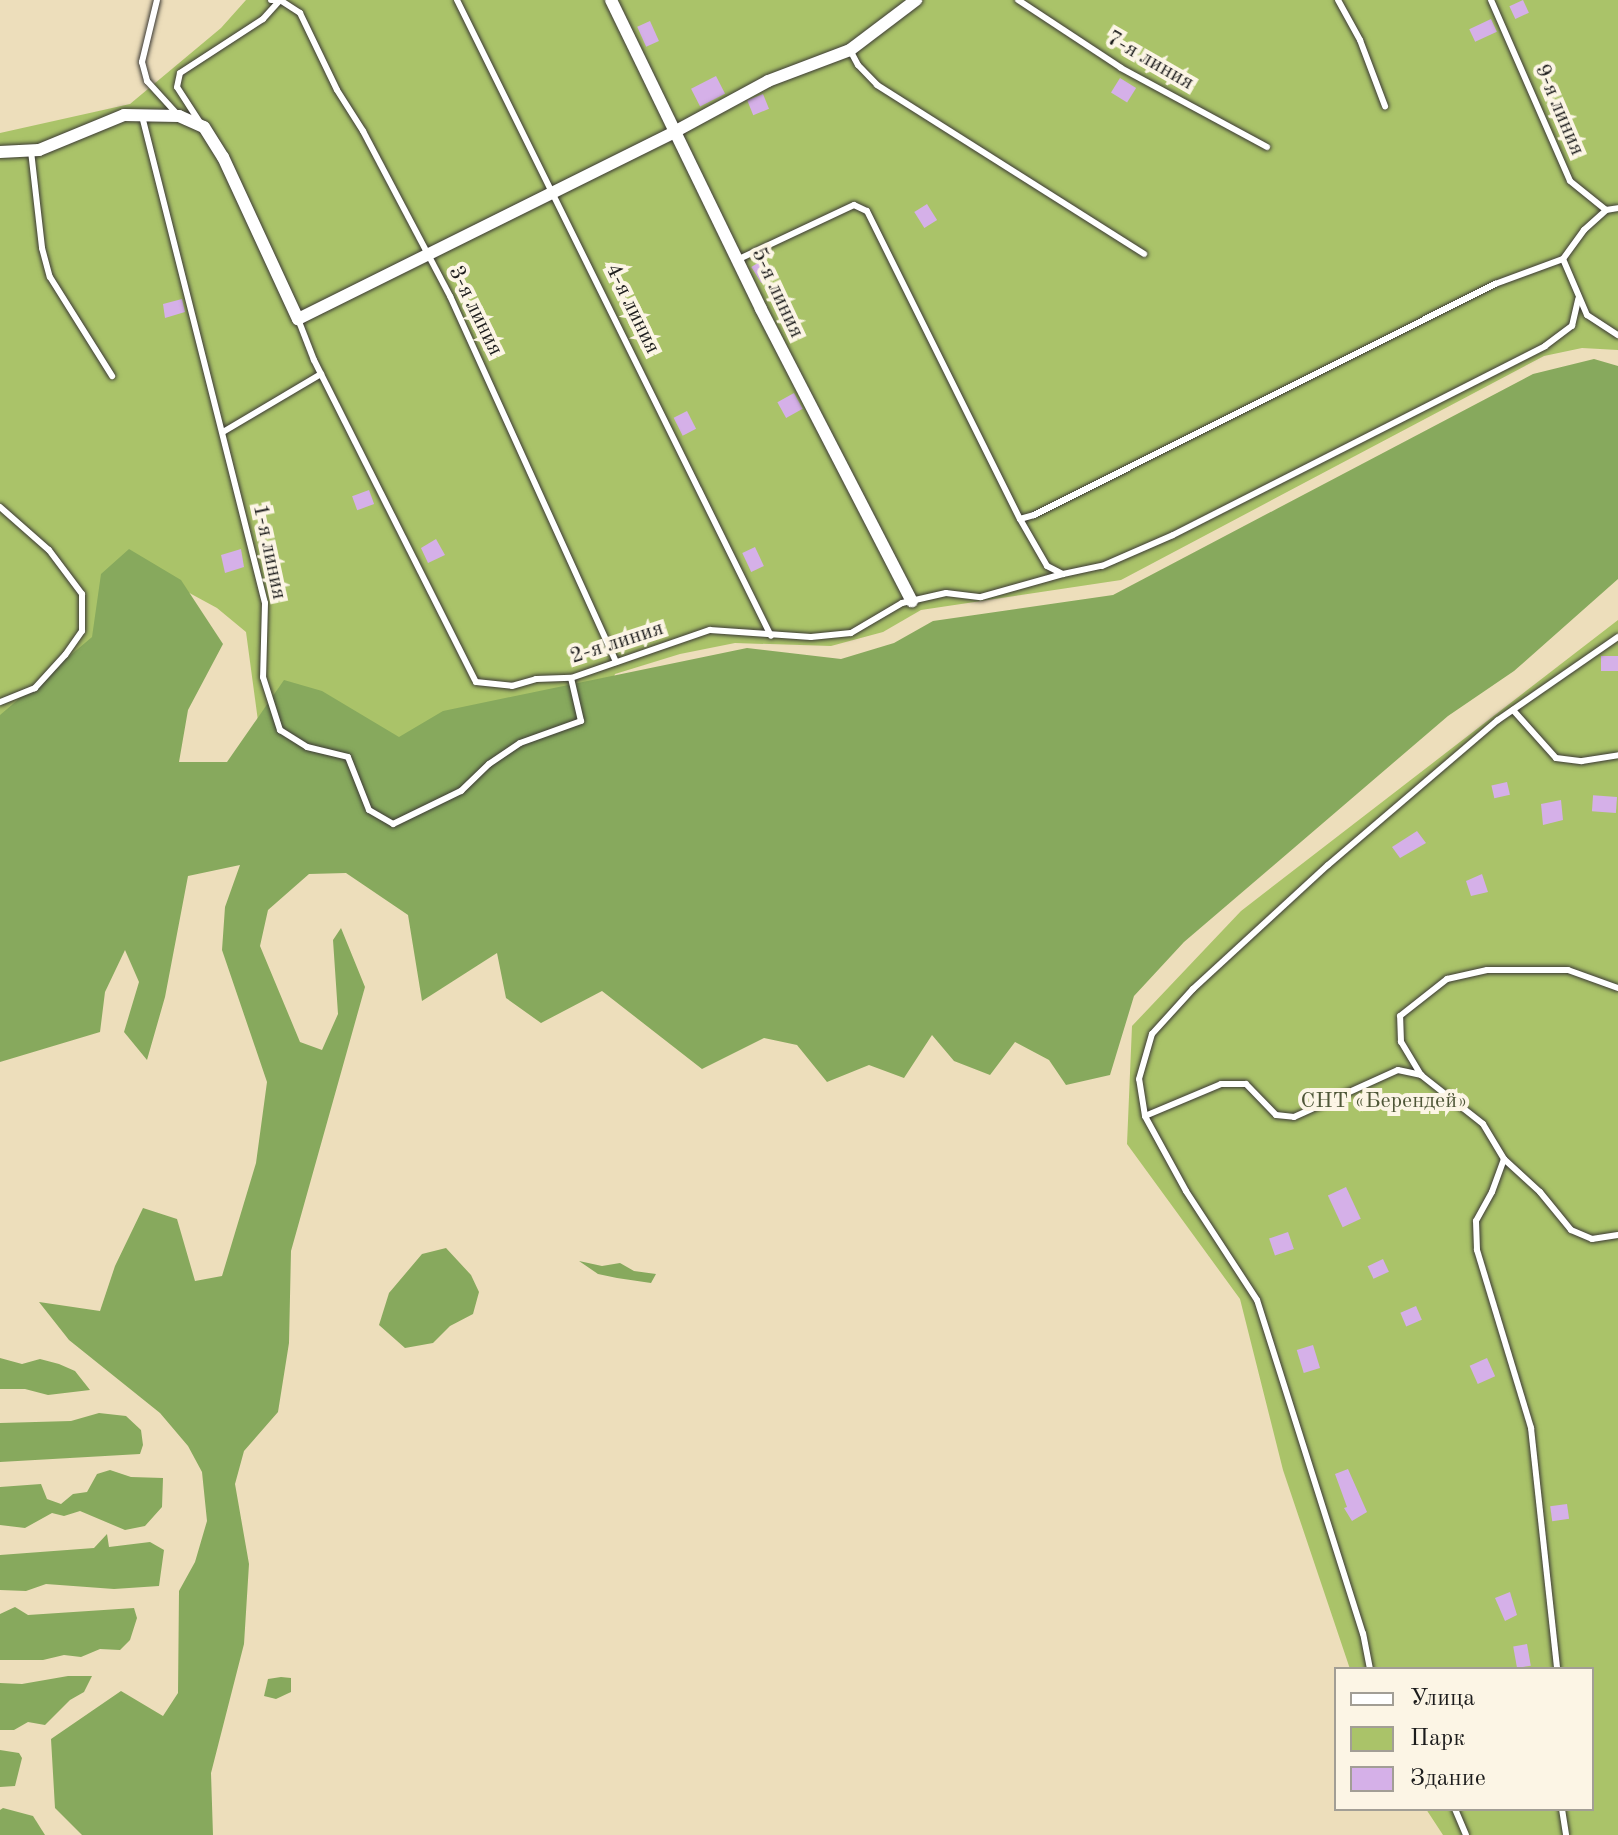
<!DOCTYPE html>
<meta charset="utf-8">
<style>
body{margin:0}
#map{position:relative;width:1618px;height:1835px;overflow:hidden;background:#eddebb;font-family:"Old Standard TT",serif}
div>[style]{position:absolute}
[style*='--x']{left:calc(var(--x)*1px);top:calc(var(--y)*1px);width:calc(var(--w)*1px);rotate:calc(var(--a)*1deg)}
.green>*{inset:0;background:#aac369}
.forest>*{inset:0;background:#87a95d}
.building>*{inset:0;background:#d5b0e8;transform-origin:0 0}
.roads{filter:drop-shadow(0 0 2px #3b3934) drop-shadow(0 0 2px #3b3934)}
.service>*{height:6px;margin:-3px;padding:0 3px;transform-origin:3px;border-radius:3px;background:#fff}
.minor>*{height:12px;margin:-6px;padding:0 6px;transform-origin:6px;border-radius:6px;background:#fff}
span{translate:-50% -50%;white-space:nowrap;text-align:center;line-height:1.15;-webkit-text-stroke:8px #fcf5e5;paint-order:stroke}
.street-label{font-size:22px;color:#1c1c1c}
.park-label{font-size:22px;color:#4e5637}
.legend{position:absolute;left:1334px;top:1667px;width:260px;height:144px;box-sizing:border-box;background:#fcf5e5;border:2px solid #a29e95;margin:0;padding:10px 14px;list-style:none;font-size:24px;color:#1c1c1c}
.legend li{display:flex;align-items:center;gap:16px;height:40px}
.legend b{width:40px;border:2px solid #a29e95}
</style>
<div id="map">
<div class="green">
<div style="clip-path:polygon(246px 0,1618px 0,1618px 350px,1582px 348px,1544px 356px,1121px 580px,921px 610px,883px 632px,831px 646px,735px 643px,680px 654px,615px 674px,597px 724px,525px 756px,258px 721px,246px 632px,217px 608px,171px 583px,102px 654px,0 725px,0 133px,130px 104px,221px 28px)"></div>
<div style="clip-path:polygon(1618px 620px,1618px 1835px,1443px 1835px,1426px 1809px,1592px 1809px,1592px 1669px,1350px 1669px,1283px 1470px,1240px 1299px,1127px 1144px,1132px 1026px,1241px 911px)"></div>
</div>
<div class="forest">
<div style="clip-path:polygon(1594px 359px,1618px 366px,1618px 579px,1514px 671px,1448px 716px,1184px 942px,1134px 996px,1110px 1075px,1066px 1085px,1049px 1060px,1015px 1042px,990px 1075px,954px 1061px,932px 1035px,904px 1078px,869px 1065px,827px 1082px,797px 1045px,764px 1038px,702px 1069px,602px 991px,541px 1023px,506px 998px,497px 953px,422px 1001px,408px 915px,346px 873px,309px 874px,268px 910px,260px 946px,300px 1042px,322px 1050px,338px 1014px,333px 940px,341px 928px,365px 987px,291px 1251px,289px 1343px,278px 1412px,244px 1451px,235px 1484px,249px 1564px,244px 1644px,211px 1773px,213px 1835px,82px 1835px,55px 1808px,51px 1739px,121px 1691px,163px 1716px,178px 1693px,179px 1591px,195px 1562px,207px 1521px,202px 1472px,188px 1446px,160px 1413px,69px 1340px,39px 1302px,100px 1311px,115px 1266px,143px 1208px,177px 1219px,195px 1281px,222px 1276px,256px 1163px,267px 1082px,222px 950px,225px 907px,240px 865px,188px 876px,165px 997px,147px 1060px,124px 1032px,139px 982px,125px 950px,105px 992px,100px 1032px,0 1062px,0 715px,92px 637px,101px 574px,129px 549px,181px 580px,223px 644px,188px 710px,179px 762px,227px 762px,284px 680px,322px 691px,399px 737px,443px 711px,747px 648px,841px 659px,894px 643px,933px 621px,1113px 595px,1533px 374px)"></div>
<div style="clip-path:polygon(446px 1248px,471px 1275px,479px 1292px,473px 1314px,450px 1326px,433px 1343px,405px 1348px,379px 1325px,389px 1293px,422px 1254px)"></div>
<div style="clip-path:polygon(579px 1261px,602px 1266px,620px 1263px,634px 1271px,656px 1274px,651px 1283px,617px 1278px,598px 1274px)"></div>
<div style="clip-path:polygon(0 1358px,22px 1364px,40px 1359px,59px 1364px,75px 1371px,90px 1390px,48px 1395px,25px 1389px,0 1389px)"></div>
<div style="clip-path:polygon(99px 1413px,126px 1416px,141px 1430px,143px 1445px,140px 1454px,0 1462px,0 1423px,71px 1421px)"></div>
<div style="clip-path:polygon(110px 1470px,131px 1477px,163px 1478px,162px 1507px,145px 1526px,125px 1530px,80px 1511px,64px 1516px,52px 1513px,25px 1528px,0 1525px,0 1487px,41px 1484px,47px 1499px,61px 1504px,73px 1494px,87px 1492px,97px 1474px)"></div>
<div style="clip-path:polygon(107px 1534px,109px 1547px,150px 1542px,164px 1550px,159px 1586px,114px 1589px,46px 1584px,26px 1591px,0 1590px,0 1555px,94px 1548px)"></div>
<div style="clip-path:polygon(15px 1607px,28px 1615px,134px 1608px,137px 1618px,130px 1640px,120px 1650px,100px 1649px,81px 1657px,64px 1655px,43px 1660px,0 1660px,0 1614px)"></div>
<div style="clip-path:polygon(68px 1676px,92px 1676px,84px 1692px,70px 1700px,45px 1725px,28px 1722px,14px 1730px,0 1730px,0 1683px,22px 1684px)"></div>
<div style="clip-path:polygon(281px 1677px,291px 1678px,291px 1692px,276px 1699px,264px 1696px,268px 1679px)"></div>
<div style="clip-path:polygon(0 1750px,19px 1753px,22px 1758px,15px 1786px,0 1787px)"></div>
<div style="clip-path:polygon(3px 1808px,33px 1816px,45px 1835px,0 1835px,0 1810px)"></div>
</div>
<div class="building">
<div style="left:1523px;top:0;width:14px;height:15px;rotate:65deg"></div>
<div style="left:1491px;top:19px;width:14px;height:24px;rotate:65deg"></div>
<div style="left:650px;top:21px;width:22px;height:14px;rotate:66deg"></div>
<div style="left:716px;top:76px;width:20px;height:28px;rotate:63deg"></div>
<div style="left:1120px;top:78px;width:19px;height:17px;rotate:32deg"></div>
<div style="left:763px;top:94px;width:16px;height:17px;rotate:68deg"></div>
<div style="left:927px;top:204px;width:19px;height:15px;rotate:58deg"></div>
<div style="left:764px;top:259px;width:19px;height:15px;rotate:58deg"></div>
<div style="clip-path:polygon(182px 299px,185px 312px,165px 318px,163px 304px)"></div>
<div style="left:794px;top:393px;width:18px;height:19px;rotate:61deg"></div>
<div style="left:687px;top:411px;width:20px;height:15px;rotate:63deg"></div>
<div style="left:369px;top:490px;width:15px;height:18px;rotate:70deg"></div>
<div style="clip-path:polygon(436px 539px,445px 555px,428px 563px,421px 548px)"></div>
<div style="left:755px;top:547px;width:21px;height:14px;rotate:65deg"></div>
<div style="clip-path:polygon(241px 549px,244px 567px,225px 573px,221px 555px)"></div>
<div style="left:1618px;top:656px;width:15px;height:17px;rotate:90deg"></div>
<div style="left:1507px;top:782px;width:13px;height:16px;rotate:77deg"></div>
<div style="left:1617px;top:797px;width:16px;height:24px;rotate:94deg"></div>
<div style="clip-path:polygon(1561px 800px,1563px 820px,1543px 825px,1541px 804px)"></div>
<div style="clip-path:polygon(1417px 831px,1426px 843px,1400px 858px,1392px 847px)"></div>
<div style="clip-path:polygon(1482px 874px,1488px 892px,1471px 896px,1466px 881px)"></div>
<div style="left:1346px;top:1187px;width:35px;height:20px;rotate:65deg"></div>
<div style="left:1288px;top:1232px;width:18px;height:20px;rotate:71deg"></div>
<div style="left:1383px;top:1259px;width:14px;height:17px;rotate:65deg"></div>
<div style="left:1416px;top:1306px;width:15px;height:17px;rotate:67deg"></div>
<div style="left:1313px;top:1345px;width:24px;height:17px;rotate:73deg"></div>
<div style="left:1487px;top:1358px;width:20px;height:19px;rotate:66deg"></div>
<div style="clip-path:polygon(1348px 1469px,1367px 1512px,1352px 1521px,1344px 1508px,1347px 1507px,1335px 1474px)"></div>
<div style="left:1567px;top:1504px;width:15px;height:17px;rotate:82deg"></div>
<div style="clip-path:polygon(1510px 1592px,1517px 1615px,1505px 1621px,1495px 1598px)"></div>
<div style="left:1527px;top:1644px;width:22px;height:14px;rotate:80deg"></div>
</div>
<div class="roads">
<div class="service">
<div style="--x:157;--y:0;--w:64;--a:103.6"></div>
<div style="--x:142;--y:62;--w:20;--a:75"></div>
<div style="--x:147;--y:81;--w:47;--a:47.6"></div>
<div style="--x:271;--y:0;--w:9;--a:0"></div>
<div style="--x:280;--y:0;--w:24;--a:33"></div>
<div style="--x:300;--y:13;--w:85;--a:64.3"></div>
<div style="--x:337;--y:90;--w:49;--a:57.6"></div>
<div style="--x:363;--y:131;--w:187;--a:62.2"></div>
<div style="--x:450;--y:296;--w:402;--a:65.6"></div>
<div style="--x:457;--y:0;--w:709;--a:63.72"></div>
<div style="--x:1018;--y:0;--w:123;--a:33.4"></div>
<div style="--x:1121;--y:68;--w:166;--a:28.4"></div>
<div style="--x:1338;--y:0;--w:46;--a:61.2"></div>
<div style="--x:1360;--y:40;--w:71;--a:69.3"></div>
<div style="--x:1491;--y:0;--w:197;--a:66.4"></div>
<div style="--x:1570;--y:181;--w:46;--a:38.9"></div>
<div style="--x:1606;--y:210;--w:12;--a:-9"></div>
<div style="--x:850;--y:50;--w:17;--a:62"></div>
<div style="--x:858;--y:65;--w:28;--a:46"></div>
<div style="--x:877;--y:85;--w:316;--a:32.3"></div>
<div style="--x:142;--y:116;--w:502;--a:75.83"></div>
<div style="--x:265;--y:603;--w:74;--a:91.5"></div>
<div style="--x:263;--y:677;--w:56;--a:72.2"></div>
<div style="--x:280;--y:730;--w:32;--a:32"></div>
<div style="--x:307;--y:747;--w:42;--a:13.7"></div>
<div style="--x:348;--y:757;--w:57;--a:68.4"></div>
<div style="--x:369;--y:810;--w:28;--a:30"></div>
<div style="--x:393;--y:824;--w:76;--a:-25.9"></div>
<div style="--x:461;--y:791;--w:39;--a:-44"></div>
<div style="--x:489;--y:764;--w:37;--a:-34"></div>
<div style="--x:520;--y:743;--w:65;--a:-19.8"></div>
<div style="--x:581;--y:721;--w:44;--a:-103.1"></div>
<div style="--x:199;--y:121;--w:40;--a:-122.9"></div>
<div style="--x:177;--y:87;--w:14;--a:-78"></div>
<div style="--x:180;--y:73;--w:99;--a:-33"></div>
<div style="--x:263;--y:19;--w:25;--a:-48"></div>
<div style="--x:31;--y:151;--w:98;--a:83.5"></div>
<div style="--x:42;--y:248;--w:30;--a:75"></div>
<div style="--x:50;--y:277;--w:117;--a:57.9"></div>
<div style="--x:739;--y:259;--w:127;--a:-25.2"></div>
<div style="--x:854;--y:205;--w:14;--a:25"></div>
<div style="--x:867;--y:211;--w:344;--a:63.6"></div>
<div style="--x:1020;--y:519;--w:15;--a:-16"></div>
<div style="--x:1034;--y:515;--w:516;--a:-26.61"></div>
<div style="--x:1495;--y:284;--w:72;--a:-20.2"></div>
<div style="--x:1563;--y:259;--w:36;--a:-54"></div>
<div style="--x:1584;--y:230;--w:30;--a:-42"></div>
<div style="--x:1563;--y:259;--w:61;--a:66.8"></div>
<div style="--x:1587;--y:315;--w:37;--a:33"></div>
<div style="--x:298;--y:319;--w:44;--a:68.7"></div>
<div style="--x:314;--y:360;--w:360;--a:63.3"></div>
<div style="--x:476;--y:682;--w:36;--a:6"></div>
<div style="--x:512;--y:686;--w:25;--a:-16"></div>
<div style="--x:536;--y:679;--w:35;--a:-2"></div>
<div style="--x:571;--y:678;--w:147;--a:-19.1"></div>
<div style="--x:710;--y:630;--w:101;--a:4"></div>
<div style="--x:811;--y:637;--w:40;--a:-5.7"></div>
<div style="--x:851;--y:633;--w:59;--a:-30.5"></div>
<div style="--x:902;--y:603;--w:45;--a:-12.8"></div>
<div style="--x:946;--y:593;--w:35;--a:7"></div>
<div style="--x:981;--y:597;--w:85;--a:-15.7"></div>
<div style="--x:223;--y:432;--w:114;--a:-30.6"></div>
<div style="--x:0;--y:507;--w:65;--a:41.3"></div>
<div style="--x:49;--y:550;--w:55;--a:53.1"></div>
<div style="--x:82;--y:594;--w:37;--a:90"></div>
<div style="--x:82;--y:631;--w:29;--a:125"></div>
<div style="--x:65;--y:655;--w:45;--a:132.3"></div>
<div style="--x:35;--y:688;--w:38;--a:158"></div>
<div style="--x:1020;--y:519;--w:54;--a:60.1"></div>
<div style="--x:1047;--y:566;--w:18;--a:27"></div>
<div style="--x:1063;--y:574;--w:40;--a:-12"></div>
<div style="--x:1102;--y:566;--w:77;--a:-23.6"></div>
<div style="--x:1173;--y:535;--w:417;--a:-26.9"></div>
<div style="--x:1545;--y:346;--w:34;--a:-37"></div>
<div style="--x:1572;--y:326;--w:28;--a:-77"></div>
<div style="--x:1513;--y:710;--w:64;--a:48.1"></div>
<div style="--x:1556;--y:758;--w:26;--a:7"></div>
<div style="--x:1582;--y:761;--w:36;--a:-9"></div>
<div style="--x:1421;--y:1075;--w:39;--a:-121"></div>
<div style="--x:1401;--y:1042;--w:26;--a:-92"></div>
<div style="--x:1400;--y:1016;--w:60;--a:-38.2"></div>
<div style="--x:1447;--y:979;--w:41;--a:-12.7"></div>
<div style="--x:1487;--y:970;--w:81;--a:0"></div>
<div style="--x:1568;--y:970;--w:53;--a:19.8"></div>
<div style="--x:1145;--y:1116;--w:82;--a:-22.8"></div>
<div style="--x:1221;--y:1084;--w:25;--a:0"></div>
<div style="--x:1246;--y:1084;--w:43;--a:45.9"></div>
<div style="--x:1276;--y:1115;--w:18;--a:6"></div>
<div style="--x:1294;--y:1117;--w:114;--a:-24.3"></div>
<div style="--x:1398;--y:1070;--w:24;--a:12"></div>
<div style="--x:1421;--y:1075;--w:79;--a:38.3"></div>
<div style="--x:1483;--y:1124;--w:41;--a:59"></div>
<div style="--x:1504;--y:1159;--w:49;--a:42.5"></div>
<div style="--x:1540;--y:1192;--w:49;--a:50.8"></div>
<div style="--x:1571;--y:1230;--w:23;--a:23"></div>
<div style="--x:1592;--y:1239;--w:26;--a:-9"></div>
<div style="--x:1504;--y:1159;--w:35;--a:110"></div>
<div style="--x:1492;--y:1192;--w:33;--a:119"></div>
<div style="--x:1476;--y:1221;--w:29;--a:88"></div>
<div style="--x:1477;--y:1250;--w:186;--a:73.1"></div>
<div style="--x:1531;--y:1428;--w:242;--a:83.8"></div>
<div style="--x:1370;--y:1669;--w:36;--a:-101"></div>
<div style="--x:1363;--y:1634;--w:350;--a:-107.6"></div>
<div style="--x:1257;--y:1300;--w:130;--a:-123.1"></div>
<div style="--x:1186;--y:1191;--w:85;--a:-118.7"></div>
<div style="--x:1145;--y:1116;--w:37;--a:-99"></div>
<div style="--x:1139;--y:1079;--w:47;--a:-73.9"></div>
<div style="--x:1152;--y:1034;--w:61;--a:-47.7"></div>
<div style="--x:1193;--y:989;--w:183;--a:-42.6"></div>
<div style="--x:1328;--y:865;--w:223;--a:-40.5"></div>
<div style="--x:1498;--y:720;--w:146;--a:-34.7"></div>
<div style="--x:1455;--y:1809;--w:28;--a:67"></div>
<div style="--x:1562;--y:1809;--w:26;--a:81"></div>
</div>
<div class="minor">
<div style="--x:611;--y:0;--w:343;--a:64.1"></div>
<div style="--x:761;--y:309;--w:329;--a:62.7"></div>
<div style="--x:0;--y:152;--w:39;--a:-3"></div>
<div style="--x:39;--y:150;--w:92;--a:-22.4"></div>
<div style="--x:124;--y:115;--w:55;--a:1"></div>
<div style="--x:179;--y:116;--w:27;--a:24"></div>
<div style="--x:204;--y:127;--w:36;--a:58"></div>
<div style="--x:223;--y:157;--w:179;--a:65.2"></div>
<div style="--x:298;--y:319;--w:422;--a:-26.4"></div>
<div style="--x:676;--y:131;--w:105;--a:-28.5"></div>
<div style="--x:768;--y:81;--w:88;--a:-20.7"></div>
<div style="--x:850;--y:50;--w:83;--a:-37.1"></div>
</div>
</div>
<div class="street-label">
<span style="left:1150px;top:61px;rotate:30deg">7-я линия</span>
<span style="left:1559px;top:110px;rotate:67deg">9-я линия</span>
<span style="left:777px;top:293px;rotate:65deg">5-я линия</span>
<span style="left:632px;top:309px;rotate:64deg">4-я линия</span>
<span style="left:475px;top:311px;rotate:64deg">3-я линия</span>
<span style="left:269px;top:552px;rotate:78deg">1-я линия</span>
<span style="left:617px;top:643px;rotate:-18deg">2-я линия</span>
</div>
<div class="park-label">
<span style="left:1384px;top:1102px">СНТ «Берендей»</span>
</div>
<ul class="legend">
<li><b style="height:10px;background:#fff"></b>Улица</li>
<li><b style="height:22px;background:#aac369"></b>Парк</li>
<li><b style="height:22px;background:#d5b0e8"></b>Здание</li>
</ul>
</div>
